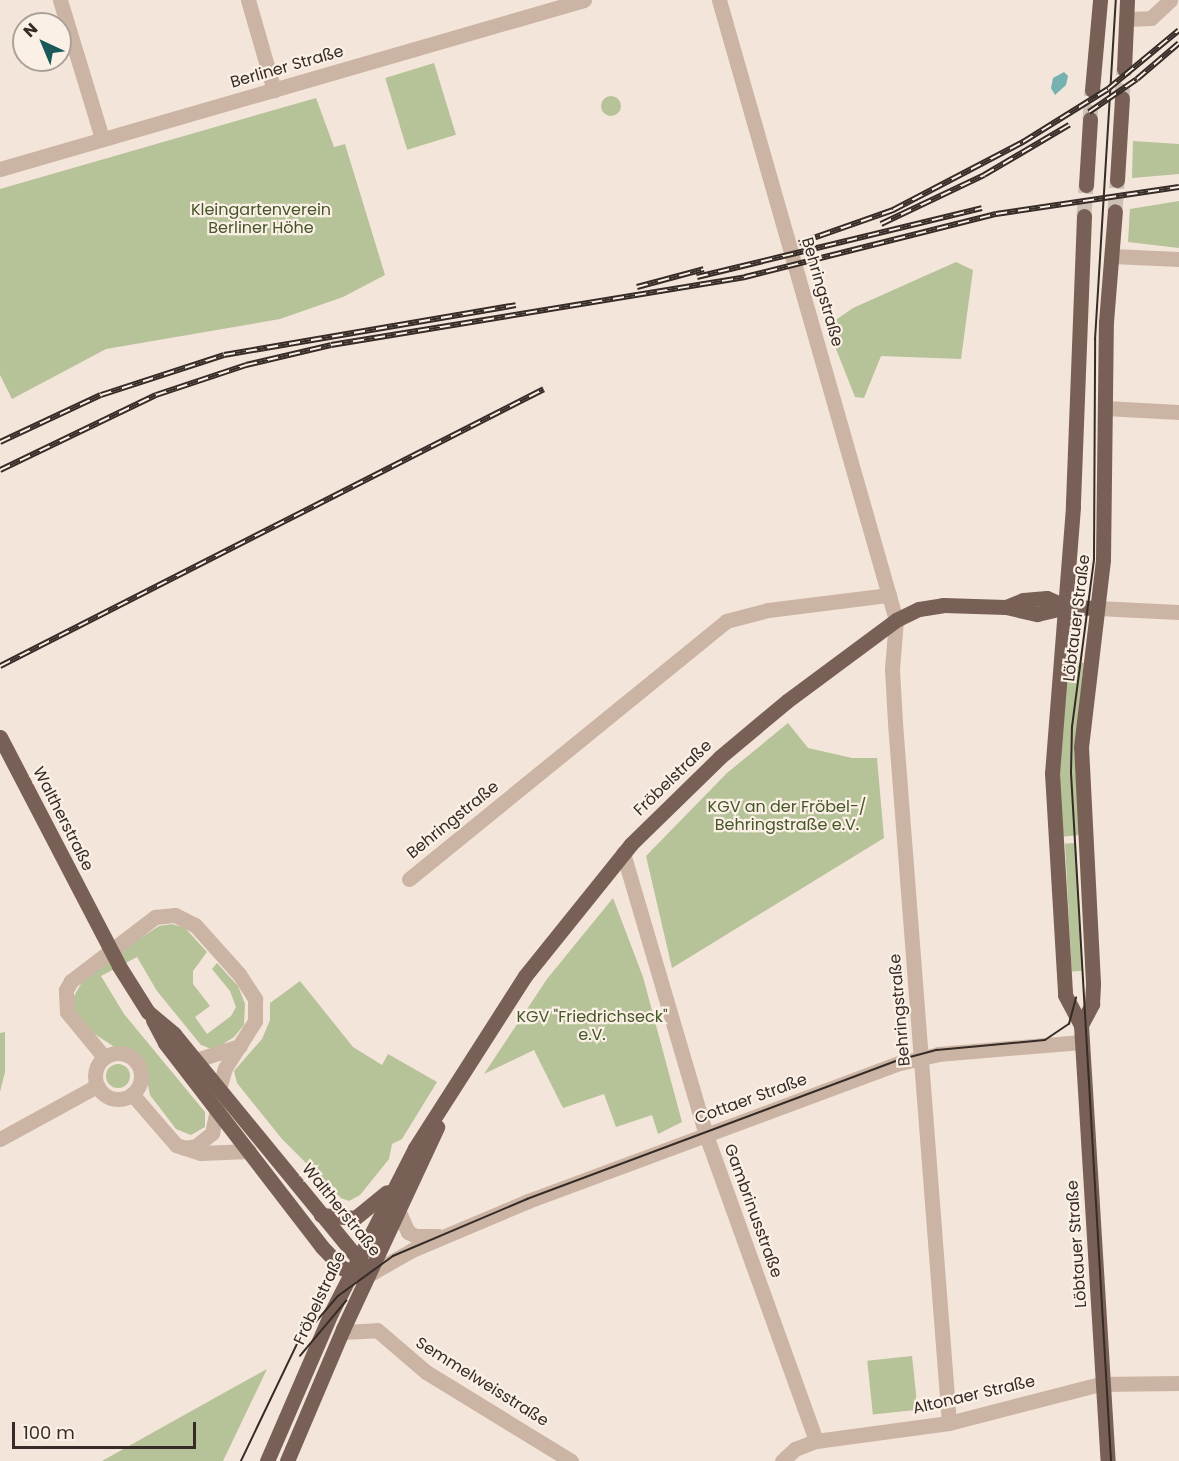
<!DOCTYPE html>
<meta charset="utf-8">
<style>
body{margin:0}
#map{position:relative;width:1179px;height:1461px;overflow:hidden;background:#f3e5d9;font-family:Poppins,sans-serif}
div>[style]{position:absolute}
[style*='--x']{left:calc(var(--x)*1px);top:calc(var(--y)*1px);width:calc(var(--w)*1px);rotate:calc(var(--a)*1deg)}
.green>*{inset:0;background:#b6c298;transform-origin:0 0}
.round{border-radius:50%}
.water>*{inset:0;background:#76b1b1}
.major-tunnel>*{height:15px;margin-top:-7.5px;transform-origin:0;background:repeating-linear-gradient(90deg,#cdc0b5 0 15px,transparent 0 23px)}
.minor>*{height:15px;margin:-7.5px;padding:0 7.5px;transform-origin:7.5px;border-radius:7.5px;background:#cbb4a4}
.minor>.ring{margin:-7.5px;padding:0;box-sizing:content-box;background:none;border:15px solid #cbb4a4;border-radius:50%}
.major>*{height:15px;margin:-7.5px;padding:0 7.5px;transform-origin:7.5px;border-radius:7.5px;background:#796056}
.tram>*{height:1.5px;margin:-0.75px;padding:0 0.75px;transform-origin:0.75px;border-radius:0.75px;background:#362b26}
.rail>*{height:6px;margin-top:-3px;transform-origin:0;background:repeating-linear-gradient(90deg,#faf0e5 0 11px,#362b26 0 22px);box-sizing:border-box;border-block:2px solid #362b26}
.major-bridge>*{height:15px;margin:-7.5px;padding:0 7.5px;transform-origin:7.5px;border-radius:7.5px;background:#796056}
span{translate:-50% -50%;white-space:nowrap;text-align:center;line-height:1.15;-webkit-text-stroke:4.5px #faf0e5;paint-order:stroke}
.street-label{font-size:16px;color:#362b26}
.park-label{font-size:16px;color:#475629}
.north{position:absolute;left:12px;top:12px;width:60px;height:60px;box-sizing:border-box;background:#faf0e5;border:2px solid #aca199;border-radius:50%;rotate:316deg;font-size:16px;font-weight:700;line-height:24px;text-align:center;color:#362b26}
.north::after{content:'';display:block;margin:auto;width:21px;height:27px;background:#1a595a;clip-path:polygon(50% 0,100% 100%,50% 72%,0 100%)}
.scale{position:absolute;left:12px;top:1422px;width:184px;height:27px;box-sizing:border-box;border:3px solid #362b26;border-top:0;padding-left:8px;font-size:18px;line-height:21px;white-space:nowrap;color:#362b26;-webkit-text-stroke:4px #faf0e5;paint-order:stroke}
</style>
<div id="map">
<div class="green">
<div style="left:434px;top:63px;width:75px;height:51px;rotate:73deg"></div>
<div class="round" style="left:601px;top:96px;width:20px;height:20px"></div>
<div style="clip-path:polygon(316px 98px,334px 147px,345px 144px,385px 275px,343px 297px,280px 319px,106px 349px,12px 399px,0 375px,0 189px)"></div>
<div style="clip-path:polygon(1133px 141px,1179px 144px,1179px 174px,1132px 178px)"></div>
<div style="clip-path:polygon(1179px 201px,1179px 248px,1128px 242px,1130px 209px)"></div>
<div style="clip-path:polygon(956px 262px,973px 270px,961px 359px,881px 356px,864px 398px,855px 397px,827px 326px,853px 308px)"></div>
<div style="clip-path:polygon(1068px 660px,1084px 663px,1074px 750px,1080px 835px,1060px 837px,1057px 781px)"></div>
<div style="clip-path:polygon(788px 723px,808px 748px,852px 758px,877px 758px,884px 838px,672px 968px,646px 856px,727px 773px)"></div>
<div style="left:1076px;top:843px;width:128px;height:11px;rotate:87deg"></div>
<div style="clip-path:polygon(613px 898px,643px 977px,682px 1122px,658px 1134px,652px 1115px,616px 1127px,604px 1094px,563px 1108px,534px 1050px,484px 1074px,547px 979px)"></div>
<div style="clip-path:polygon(172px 924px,185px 928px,207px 952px,193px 971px,193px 984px,210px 1006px,195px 1017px,207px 1034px,231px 1016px,236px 1007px,230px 991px,212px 969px,217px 963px,238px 986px,245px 1004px,244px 1025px,234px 1037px,214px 1050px,201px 1045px,157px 991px,137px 957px,101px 976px,124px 1014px,205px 1112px,205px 1127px,191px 1135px,176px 1129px,150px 1095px,143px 1063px,133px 1052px,116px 1048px,87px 1029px,75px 1011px,73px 998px,87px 973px,159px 926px)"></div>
<div style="clip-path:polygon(300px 981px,353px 1047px,382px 1065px,388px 1054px,437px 1082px,402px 1139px,392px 1144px,389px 1159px,360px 1195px,349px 1201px,341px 1198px,282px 1139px,237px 1083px,234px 1071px,262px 1039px,270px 1020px,270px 1003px)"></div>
<div style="clip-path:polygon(5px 1032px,5px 1072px,0 1092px,0 1033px)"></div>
<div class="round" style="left:106px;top:1064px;width:24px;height:24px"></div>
<div style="left:912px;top:1356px;width:54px;height:45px;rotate:84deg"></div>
<div style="clip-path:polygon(267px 1369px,223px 1461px,102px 1461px,186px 1414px)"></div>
</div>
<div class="water">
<div style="clip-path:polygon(1064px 72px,1068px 76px,1066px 85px,1055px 95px,1051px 88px,1053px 78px)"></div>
</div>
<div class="major-tunnel">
<div style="--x:1122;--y:98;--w:29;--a:-86"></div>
<div style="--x:1090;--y:119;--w:29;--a:-86"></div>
<div style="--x:1115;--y:211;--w:31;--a:-86"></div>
<div style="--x:1084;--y:216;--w:31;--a:-86"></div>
</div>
<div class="minor">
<div style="--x:60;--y:0;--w:144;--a:73.1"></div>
<div style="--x:248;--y:0;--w:94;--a:73.9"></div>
<div style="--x:719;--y:0;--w:645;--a:74.07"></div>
<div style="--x:896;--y:620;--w:49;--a:94.7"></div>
<div style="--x:892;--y:669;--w:54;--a:86.8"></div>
<div style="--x:895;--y:723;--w:702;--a:85.59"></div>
<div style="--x:1126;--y:19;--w:25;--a:-2"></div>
<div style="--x:1151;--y:18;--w:26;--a:-43"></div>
<div style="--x:0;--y:169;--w:608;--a:-16.14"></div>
<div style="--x:1112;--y:256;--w:67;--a:2.6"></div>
<div style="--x:1105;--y:408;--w:74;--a:3.1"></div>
<div style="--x:1097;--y:608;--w:82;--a:2.8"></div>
<div style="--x:623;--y:853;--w:294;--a:73.6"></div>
<div style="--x:706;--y:1135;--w:325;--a:70.2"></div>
<div style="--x:409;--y:879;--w:409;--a:-39.1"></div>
<div style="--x:726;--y:621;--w:43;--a:-14.7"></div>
<div style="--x:768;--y:610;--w:122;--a:-7.1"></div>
<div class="ring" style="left:95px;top:1053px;width:31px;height:31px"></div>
<div style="--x:104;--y:1057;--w:58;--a:-129.4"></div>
<div style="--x:67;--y:1012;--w:22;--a:-93"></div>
<div style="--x:66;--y:990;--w:10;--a:-61"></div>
<div style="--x:71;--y:981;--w:106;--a:-37.3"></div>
<div style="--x:155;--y:917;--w:20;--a:-6"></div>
<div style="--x:175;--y:915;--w:22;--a:27"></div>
<div style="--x:195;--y:925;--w:66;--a:48.1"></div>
<div style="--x:239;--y:974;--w:30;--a:57"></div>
<div style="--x:255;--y:999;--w:22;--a:90"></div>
<div style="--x:255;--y:1021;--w:56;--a:122.6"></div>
<div style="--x:225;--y:1068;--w:22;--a:106"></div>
<div style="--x:196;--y:1060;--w:46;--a:-17.7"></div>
<div style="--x:132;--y:1094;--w:67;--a:49.2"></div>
<div style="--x:176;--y:1145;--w:26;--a:18"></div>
<div style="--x:201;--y:1153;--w:48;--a:-2.4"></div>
<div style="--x:0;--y:1139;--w:111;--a:-28.7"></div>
<div style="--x:185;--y:1148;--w:11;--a:-10"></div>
<div style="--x:196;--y:1146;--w:21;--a:-39"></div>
<div style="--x:212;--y:1133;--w:24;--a:-78"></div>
<div style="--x:399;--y:1212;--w:22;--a:66"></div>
<div style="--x:408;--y:1232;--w:9;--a:27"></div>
<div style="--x:416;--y:1236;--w:22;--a:0"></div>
<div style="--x:370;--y:1274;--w:48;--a:-29.7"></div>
<div style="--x:412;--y:1250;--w:126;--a:-22.9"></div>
<div style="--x:528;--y:1201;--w:397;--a:-20.4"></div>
<div style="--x:900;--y:1063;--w:39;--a:-13"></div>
<div style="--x:938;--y:1054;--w:144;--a:-4.8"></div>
<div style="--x:342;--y:1332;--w:35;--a:-3"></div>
<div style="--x:377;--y:1330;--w:65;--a:40.6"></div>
<div style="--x:426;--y:1372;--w:170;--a:31.5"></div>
<div style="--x:782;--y:1461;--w:18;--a:-43"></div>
<div style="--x:795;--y:1449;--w:22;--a:-21"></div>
<div style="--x:816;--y:1441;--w:134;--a:-7.7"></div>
<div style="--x:949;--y:1423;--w:156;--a:-14.5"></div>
<div style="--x:1100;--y:1384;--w:79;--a:-0.7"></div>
</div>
<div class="major">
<div style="--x:1124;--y:69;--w:69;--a:-87.5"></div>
<div style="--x:1092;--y:90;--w:90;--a:-84.9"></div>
<div style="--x:1117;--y:180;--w:82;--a:-86.5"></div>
<div style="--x:1086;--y:185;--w:66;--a:-86.5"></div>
<div style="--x:1084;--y:216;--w:291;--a:92.2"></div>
<div style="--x:1073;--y:507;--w:267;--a:94.5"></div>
<div style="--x:1052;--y:773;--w:222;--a:86.6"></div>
<div style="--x:1065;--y:995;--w:34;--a:62"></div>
<div style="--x:1081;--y:1025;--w:437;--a:86.5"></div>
<div style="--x:1006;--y:607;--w:18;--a:-22"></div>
<div style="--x:1023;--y:600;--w:24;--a:-5"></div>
<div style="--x:1047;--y:598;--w:22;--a:24"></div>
<div style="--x:1067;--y:607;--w:30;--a:2"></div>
<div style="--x:119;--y:966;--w:54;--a:57.8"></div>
<div style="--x:148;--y:1012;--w:34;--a:40"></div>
<div style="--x:174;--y:1034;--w:298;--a:50.7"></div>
<div style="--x:153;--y:1020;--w:26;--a:62"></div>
<div style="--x:165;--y:1043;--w:257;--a:52.4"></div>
<div style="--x:322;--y:1247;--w:29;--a:46"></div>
<div style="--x:342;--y:1268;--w:20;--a:18"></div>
<div style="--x:1081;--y:1025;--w:24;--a:-62"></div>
<div style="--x:1092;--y:1004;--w:21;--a:-87"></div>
<div style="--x:1093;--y:983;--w:236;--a:-92.9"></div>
<div style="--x:1081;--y:747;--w:188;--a:-83.3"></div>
<div style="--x:1103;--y:560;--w:238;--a:-89.3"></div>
<div style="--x:1106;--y:322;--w:111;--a:-85.4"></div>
<div style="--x:321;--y:1215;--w:34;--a:5"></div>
<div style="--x:355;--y:1218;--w:41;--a:-39.1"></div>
<div style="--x:267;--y:1461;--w:161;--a:-66.6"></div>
<div style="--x:331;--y:1313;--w:185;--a:-63"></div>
<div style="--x:415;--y:1148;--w:204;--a:-57.4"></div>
<div style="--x:525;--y:976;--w:169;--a:-51.2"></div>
<div style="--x:631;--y:844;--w:124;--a:-44.3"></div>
<div style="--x:720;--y:757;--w:87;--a:-39.9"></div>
<div style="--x:787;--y:701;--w:136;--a:-36.6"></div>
<div style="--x:896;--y:620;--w:25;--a:-26"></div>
<div style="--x:919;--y:609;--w:24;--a:-9"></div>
<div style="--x:943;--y:605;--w:63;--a:1.8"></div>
<div style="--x:1006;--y:607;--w:32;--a:13"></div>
<div style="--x:1037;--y:614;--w:31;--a:-13"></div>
<div style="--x:287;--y:1461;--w:143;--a:-67"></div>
<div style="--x:343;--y:1329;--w:223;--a:-65"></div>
</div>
<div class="tram">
<div style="--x:300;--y:1356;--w:72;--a:-50.1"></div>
<div style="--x:241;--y:1461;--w:130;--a:-64.4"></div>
<div style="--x:297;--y:1344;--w:63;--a:-49.5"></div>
<div style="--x:338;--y:1296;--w:68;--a:-36"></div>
<div style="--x:393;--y:1256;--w:146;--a:-23"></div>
<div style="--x:527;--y:1199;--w:397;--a:-20.5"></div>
<div style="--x:899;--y:1060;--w:39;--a:-15"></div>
<div style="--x:937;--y:1050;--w:108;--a:-5.3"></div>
<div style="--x:1045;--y:1040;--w:29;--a:-34"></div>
<div style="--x:1069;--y:1024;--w:27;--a:-75"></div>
<div style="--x:1111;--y:1461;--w:689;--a:-93.33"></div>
<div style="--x:1071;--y:773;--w:46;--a:-88.8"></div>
<div style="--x:1072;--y:727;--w:169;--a:-82.5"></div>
<div style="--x:1094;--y:559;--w:219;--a:-89.7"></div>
<div style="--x:1095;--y:340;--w:341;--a:-86.5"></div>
</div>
<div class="rail">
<div style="--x:1089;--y:112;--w:58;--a:-34.5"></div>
<div style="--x:1137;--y:79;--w:55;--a:-40.6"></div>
<div style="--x:881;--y:224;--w:114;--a:-25.4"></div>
<div style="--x:984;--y:175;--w:99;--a:-30.5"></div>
<div style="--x:799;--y:243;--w:100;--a:-19.3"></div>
<div style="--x:893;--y:210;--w:147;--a:-27.6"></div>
<div style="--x:1023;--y:142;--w:100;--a:-31.9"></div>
<div style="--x:1108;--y:89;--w:92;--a:-39.7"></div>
<div style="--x:697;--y:277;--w:293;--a:-13.6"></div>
<div style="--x:637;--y:287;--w:69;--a:-15"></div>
<div style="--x:0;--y:442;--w:111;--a:-25"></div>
<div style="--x:101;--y:395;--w:129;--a:-18"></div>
<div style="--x:224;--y:355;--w:296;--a:-9.7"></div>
<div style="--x:0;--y:470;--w:173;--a:-25.7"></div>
<div style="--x:156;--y:395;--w:95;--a:-18.4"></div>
<div style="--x:246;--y:365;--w:87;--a:-13.2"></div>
<div style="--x:331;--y:345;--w:420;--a:-9.3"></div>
<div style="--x:745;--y:277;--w:259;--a:-14.1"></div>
<div style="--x:996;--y:214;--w:185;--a:-8.4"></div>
<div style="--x:0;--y:666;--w:610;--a:-26.98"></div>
</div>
<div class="major-bridge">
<div style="--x:0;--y:737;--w:258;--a:62.5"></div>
</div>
<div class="street-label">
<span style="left:287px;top:67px;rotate:-16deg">Berliner Straße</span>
<span style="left:822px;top:292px;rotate:74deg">Behringstraße</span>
<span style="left:1077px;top:618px;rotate:-83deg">Löbtauer Straße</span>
<span style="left:673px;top:778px;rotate:-44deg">Fröbelstraße</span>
<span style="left:63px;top:819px;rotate:63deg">Waltherstraße</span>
<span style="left:453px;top:820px;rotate:-39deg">Behringstraße</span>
<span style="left:900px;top:1010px;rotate:-95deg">Behringstraße</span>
<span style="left:751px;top:1099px;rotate:-20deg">Cottaer Straße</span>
<span style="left:341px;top:1210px;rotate:51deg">Waltherstraße</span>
<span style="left:753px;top:1211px;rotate:70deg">Gambrinusstraße</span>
<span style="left:1077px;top:1244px;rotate:-94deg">Löbtauer Straße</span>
<span style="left:320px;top:1298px;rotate:-65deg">Fröbelstraße</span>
<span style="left:482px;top:1382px;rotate:32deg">Semmelweisstraße</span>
<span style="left:974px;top:1395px;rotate:-13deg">Altonaer Straße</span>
</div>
<div class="park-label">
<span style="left:261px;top:219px">Kleingartenverein<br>Berliner Höhe</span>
<span style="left:787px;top:816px">KGV an der Fröbel-/<br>Behringstraße e.V.</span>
<span style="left:592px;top:1026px">KGV "Friedrichseck"<br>e.V.</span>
</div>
<div class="north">N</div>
<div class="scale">100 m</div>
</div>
